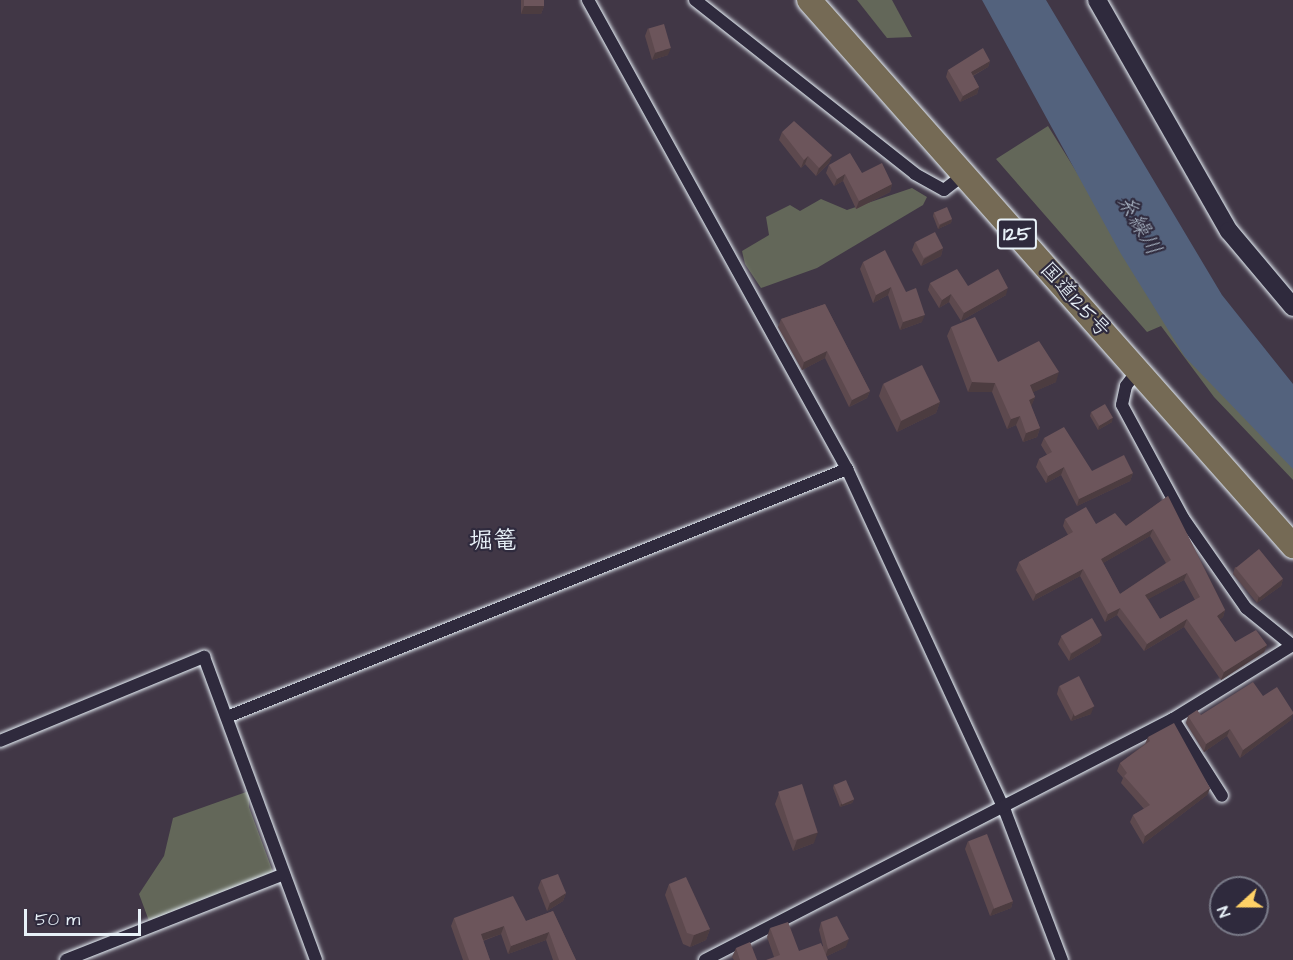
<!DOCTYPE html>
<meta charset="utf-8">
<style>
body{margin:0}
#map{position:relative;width:1293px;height:960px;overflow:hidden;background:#413746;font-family:"Architects Daughter","Klee One",sans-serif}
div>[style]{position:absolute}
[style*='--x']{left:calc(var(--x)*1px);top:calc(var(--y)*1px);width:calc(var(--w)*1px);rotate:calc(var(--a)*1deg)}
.green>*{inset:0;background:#636759}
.water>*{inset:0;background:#53627d}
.roads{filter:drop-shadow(0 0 2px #e8f1f8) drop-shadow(0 0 2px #e8f1f8)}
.street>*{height:12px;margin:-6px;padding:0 6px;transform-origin:6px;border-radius:6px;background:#2f2a3d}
.secondary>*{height:18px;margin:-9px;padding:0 9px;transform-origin:9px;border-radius:9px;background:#2f2a3d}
.highway>*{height:24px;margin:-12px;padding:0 12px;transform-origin:12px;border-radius:12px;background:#756a55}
.wall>*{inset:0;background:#5d494e}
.shaded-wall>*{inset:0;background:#4c3c40}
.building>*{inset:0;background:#6c555b;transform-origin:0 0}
span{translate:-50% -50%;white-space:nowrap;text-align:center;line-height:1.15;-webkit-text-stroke:4.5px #2f2a3d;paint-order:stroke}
.shield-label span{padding:2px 4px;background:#2f2a3d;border:2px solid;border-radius:4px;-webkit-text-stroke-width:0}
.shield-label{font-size:20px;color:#e8f1f8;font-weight:700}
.street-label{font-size:21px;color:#e8f1f8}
.water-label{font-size:22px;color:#acb8c7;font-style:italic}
.quarter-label{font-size:24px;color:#e8f1f8;font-weight:700}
.north{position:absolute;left:1209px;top:876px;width:60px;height:60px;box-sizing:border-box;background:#2f2a3d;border:2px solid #797a88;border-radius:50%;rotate:249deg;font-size:16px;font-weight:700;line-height:24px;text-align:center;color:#e8f1f8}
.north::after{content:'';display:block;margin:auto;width:21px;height:27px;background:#ffd166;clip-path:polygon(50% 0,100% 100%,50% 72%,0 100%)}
.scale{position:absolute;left:24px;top:909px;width:117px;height:27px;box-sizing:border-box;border:3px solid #e8f1f8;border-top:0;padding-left:8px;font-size:18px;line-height:21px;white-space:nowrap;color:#e8f1f8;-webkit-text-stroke:4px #2f2a3d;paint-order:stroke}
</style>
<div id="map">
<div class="green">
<div style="clip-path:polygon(857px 0,892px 0,912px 37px,887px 38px)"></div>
<div style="clip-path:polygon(1048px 126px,1117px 237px,1293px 461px,1293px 480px,1214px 397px,1161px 326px,1147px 332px,996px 159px)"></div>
<div style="clip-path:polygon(912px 188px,927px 197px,923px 205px,817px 268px,761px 288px,745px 264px,742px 251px,769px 235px,766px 217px,790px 205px,800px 211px,821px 199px,847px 210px)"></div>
<div style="clip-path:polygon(249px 791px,249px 807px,273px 872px,149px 921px,139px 894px,164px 856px,173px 818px)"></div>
</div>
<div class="water">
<div style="clip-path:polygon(982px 0,1046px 0,1222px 295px,1293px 384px,1293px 469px,1185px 357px,1121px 254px)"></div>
</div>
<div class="roads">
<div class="street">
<div style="--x:588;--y:0;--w:536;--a:61.09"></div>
<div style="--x:847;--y:469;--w:377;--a:65.2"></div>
<div style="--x:1005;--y:811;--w:160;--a:69.1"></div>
<div style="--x:695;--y:0;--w:280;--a:38.3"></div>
<div style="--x:915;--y:174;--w:33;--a:29"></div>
<div style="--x:944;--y:190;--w:24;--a:-38"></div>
<div style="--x:1138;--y:370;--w:20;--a:127"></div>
<div style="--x:1126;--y:386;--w:19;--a:102"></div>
<div style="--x:1122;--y:405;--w:128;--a:61.6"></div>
<div style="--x:1183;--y:518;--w:110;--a:55"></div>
<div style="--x:1246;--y:608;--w:60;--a:39"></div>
<div style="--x:227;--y:717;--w:668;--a:-21.8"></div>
<div style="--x:1173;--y:719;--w:91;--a:57.5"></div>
<div style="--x:0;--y:741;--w:221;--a:-22.4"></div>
<div style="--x:204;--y:657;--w:323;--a:69.7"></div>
<div style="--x:66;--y:960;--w:234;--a:-21.5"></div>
<div style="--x:705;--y:960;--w:526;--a:-27.25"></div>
<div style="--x:1173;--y:719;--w:141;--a:-31.7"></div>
</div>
<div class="secondary">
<div style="--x:1097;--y:0;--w:266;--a:60.3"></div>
<div style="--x:1229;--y:231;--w:99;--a:49.9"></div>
</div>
<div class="highway">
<div style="--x:809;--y:0;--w:730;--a:48.44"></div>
</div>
</div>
<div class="wall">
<div style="clip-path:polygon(521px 0,544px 0,544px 6px,541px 14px,521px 14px)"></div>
<div style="clip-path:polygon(648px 28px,668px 55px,652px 60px,645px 36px)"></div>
<div style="clip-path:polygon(990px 61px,988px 67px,973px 76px,979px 87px,977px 94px,960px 102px,946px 77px,948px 70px)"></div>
<div style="clip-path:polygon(782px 132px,832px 155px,829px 163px,816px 176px,805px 164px,801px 168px,779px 140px)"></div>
<div style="clip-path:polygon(829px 165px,862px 173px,892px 184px,890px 192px,856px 209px,843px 181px,834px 186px,826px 173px)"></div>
<div style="clip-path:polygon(934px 212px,952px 219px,951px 223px,938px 229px,933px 216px)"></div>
<div style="clip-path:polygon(915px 242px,943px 248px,941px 256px,921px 266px,912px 250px)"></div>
<div style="clip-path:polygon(863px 262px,906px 292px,922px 322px,900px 330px,888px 295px,873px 303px,860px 269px)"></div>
<div style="clip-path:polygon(930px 283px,968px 286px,1006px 295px,961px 321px,949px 302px,939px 308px,928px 290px)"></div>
<div style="clip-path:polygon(825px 304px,870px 391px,867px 398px,849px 407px,825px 358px,802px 370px,778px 327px,781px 319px)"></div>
<div style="clip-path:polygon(951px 327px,998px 362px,1056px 382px,1033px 392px,1035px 397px,1031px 406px,1040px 428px,1037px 437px,1023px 442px,1016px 425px,1007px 429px,992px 392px,968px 392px,947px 336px)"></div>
<div style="clip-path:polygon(883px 384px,940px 402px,936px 413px,897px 432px,879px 396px)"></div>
<div style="clip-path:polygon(1091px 412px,1112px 422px,1098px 430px,1090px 416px)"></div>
<div style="clip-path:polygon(1044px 438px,1092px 471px,1133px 473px,1130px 481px,1077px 506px,1061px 475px,1046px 483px,1036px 467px,1039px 459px,1047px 455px,1041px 445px)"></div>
<div style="clip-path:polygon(evenodd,1168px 496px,1225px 610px,1223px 617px,1219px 620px,1235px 642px,1267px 645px,1264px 652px,1221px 680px,1184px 627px,1144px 651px,1117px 615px,1105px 622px,1080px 576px,1033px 601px,1016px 570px,1019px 562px,1068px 535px,1063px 526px,1065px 519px,1096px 524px,1126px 526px,1168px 496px,1150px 536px,1166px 563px,1120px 594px,1103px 563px,1150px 536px,1168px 496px,1184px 580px,1195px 600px,1160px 619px,1148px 599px,1184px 580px)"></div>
<div style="clip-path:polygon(1235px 567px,1283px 579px,1281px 586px,1257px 603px,1233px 574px)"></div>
<div style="clip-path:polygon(1061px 637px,1100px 642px,1069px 661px,1058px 644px)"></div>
<div style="clip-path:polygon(1059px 686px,1091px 714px,1071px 721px,1057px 694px)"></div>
<div style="clip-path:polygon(1263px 696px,1291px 720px,1240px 758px,1227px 736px,1204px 752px,1186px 723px,1188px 716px,1201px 715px)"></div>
<div style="clip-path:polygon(1148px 737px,1210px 788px,1207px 795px,1143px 844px,1130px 822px,1133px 815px,1144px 809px,1121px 783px,1123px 778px,1117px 771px,1120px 763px,1145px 744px)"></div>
<div style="clip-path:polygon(834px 784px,854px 799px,852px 803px,840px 807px,833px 788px)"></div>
<div style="clip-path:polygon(779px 793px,814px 843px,793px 851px,775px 804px)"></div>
<div style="clip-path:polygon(968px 841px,1013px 901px,1011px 908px,990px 916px,965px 849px)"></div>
<div style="clip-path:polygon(541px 880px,566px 893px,563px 901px,547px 911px,538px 888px)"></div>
<div style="clip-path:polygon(669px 884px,710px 929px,706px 940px,690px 947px,683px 944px,665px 895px)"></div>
<div style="clip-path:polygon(553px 911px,576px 960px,553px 960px,546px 940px,508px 954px,501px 934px,483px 941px,490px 960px,463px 960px,451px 926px,454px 918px,526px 921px)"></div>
<div style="clip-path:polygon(821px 922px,846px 947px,827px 956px,774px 957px,767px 937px,770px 928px,799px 951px,823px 946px,819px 930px)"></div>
<div style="clip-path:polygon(736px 948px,757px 960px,734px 960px,732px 957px)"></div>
</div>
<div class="shaded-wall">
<div style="clip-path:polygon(524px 6px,544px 6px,541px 14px,521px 14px)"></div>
<div style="clip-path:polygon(671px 48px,668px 55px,652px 60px,655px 53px)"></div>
<div style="clip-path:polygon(990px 61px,988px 67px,968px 78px,971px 72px)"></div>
<div style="clip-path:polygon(979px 87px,977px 94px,960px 102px,963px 96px)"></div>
<div style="clip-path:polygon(832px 155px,829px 163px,816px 176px,819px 168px)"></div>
<div style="clip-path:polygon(808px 156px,805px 164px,801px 168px,804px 160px)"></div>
<div style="clip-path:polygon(845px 174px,843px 181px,834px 186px,837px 179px)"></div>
<div style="clip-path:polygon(892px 184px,890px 192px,856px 209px,859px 201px)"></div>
<div style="clip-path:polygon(952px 219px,951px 223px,938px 229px,940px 225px)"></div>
<div style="clip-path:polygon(943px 248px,941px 256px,921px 266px,924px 259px)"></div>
<div style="clip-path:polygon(891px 287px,888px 295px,873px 303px,876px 295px)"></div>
<div style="clip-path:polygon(1008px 288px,1006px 295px,961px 321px,964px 313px)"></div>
<div style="clip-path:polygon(951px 294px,949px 302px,939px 308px,942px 300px)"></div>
<div style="clip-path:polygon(925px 315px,922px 322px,900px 330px,903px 322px)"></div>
<div style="clip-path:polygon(827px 351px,825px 358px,802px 370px,804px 362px)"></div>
<div style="clip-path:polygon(1059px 372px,1056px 382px,1027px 395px,1030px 385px)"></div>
<div style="clip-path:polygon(972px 382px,995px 383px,992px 392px,968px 392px)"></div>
<div style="clip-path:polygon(870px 391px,867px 398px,849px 407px,852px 400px)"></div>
<div style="clip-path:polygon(1035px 397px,1031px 407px,1029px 400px)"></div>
<div style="clip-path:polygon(940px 402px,936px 413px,897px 432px,901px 421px)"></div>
<div style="clip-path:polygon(1020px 416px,1016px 425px,1007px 429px,1011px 419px)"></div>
<div style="clip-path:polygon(1113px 418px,1112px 422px,1098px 430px,1099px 426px)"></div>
<div style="clip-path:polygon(1040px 428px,1037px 437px,1023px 442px,1026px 433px)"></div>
<div style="clip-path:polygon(1064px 467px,1061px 475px,1046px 483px,1048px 476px)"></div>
<div style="clip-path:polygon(1133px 473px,1130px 481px,1077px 506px,1079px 499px)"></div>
<div style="clip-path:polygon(1153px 529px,1150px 536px,1098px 566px,1101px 559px)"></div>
<div style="clip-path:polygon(1083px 569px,1080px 576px,1033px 601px,1036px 594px)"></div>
<div style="clip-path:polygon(1187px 573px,1184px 580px,1143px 602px,1145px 595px)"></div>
<div style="clip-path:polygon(1283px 579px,1281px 586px,1257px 603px,1259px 596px)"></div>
<div style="clip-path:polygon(1120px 608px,1117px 615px,1105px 622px,1108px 614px)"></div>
<div style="clip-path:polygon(1225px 610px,1223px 617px,1214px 624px,1217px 616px)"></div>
<div style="clip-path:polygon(1187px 619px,1184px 627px,1144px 651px,1147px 644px)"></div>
<div style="clip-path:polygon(1102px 635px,1100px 642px,1069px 661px,1071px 654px)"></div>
<div style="clip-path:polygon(1267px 645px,1264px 652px,1221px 680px,1224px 672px)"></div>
<div style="clip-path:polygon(1094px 706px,1091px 714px,1071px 721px,1074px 713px)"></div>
<div style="clip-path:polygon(1293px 714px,1291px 720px,1240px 758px,1243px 750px)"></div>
<div style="clip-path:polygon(1230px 729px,1227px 736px,1204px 752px,1206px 744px)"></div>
<div style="clip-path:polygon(1210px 788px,1207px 795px,1143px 844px,1145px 836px)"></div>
<div style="clip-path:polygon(854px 799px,852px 803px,840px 807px,841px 804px)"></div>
<div style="clip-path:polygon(818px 832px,814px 843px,793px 851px,797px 840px)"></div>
<div style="clip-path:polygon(566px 893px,563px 901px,547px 911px,550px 903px)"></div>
<div style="clip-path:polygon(1013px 901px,1011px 908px,990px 916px,993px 909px)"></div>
<div style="clip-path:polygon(504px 926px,501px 934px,478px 942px,481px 934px)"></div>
<div style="clip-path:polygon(710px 929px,706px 940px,690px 947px,694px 935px)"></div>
<div style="clip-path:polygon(549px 932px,546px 940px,508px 954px,511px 946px)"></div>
<div style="clip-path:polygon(849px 939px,846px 947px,825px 957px,828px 949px)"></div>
</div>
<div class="building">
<div style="left:524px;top:0;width:20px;height:6px"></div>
<div style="left:664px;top:24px;width:25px;height:16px;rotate:74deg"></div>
<div style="clip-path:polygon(983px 48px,990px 61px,971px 72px,979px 87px,963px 96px,948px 70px)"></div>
<div style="clip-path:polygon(794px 121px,832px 155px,819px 168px,808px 156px,804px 160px,782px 132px)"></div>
<div style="clip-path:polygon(850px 153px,862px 173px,882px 163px,892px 184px,859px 201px,845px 174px,837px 179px,829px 165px)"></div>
<div style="left:947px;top:207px;width:13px;height:14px;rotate:67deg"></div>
<div style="left:935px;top:232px;width:18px;height:22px;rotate:63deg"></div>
<div style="clip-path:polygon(885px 250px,906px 292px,916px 288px,925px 315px,903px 322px,891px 287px,876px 295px,863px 262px)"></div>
<div style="clip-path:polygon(957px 269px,968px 286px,998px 269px,1008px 288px,964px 313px,951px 294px,942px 300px,930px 283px)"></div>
<div style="clip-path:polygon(825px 304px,870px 391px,852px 400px,827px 351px,804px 362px,781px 319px)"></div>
<div style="clip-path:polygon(975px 317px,998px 362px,1039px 341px,1059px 372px,1030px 385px,1035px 397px,1029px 400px,1040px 428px,1026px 433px,1020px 416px,1011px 419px,995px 383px,972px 382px,951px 327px)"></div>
<div style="left:922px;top:365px;width:41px;height:43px;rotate:64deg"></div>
<div style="left:1105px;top:404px;width:16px;height:16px;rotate:60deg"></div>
<div style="clip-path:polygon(1064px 427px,1092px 471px,1124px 455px,1133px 473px,1079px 499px,1064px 467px,1048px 476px,1039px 459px,1052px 452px,1044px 438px)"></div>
<div style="clip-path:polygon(evenodd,1168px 496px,1225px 610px,1217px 616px,1235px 642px,1256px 630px,1267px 645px,1224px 672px,1187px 619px,1147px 644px,1120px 608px,1108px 614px,1083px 569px,1036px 594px,1019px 562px,1073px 532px,1065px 519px,1086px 507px,1096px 524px,1115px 513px,1126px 526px,1168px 496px,1153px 529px,1171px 560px,1120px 594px,1101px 559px,1153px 529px,1168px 496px,1187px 573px,1200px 597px,1160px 619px,1145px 595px,1187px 573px)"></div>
<div style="left:1259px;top:549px;width:38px;height:30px;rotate:51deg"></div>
<div style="left:1092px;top:618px;width:20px;height:36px;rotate:60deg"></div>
<div style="left:1079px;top:676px;width:34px;height:22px;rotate:63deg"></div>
<div style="clip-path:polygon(1253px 682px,1263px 696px,1277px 687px,1293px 712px,1293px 714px,1243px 750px,1230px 729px,1206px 744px,1188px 716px,1197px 710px,1201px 715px)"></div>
<div style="clip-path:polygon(1174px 723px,1210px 788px,1145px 836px,1133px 815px,1150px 805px,1124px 776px,1127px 773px,1120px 763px,1150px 741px,1148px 737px)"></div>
<div style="left:846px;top:780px;width:21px;height:13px;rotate:67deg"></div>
<div style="left:802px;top:784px;width:51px;height:25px;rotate:72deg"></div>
<div style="left:987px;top:834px;width:72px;height:20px;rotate:69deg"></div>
<div style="clip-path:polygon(558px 874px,566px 893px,550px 903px,541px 880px)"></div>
<div style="clip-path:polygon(686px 877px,710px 929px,694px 935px,687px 933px,669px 884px)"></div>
<div style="clip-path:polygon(513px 896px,526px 921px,553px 911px,576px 960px,559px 960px,549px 932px,511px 946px,504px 926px,481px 934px,490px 960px,469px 960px,454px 918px)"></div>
<div style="clip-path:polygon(837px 916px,849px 939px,828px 949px,821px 922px)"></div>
<div style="clip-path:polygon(788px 922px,799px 951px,821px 943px,828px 960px,766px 960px,780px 955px,770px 928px)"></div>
<div style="clip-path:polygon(750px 942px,757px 960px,740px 960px,736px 948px)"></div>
</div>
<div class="shield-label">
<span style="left:1017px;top:234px">125</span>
</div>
<div class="street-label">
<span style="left:1075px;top:300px;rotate:48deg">国道125号</span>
</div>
<div class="water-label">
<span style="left:1139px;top:225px;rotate:60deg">糸繰川</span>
</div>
<div class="quarter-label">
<span style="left:493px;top:542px">堀篭</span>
</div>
<div class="north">N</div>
<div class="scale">50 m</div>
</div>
